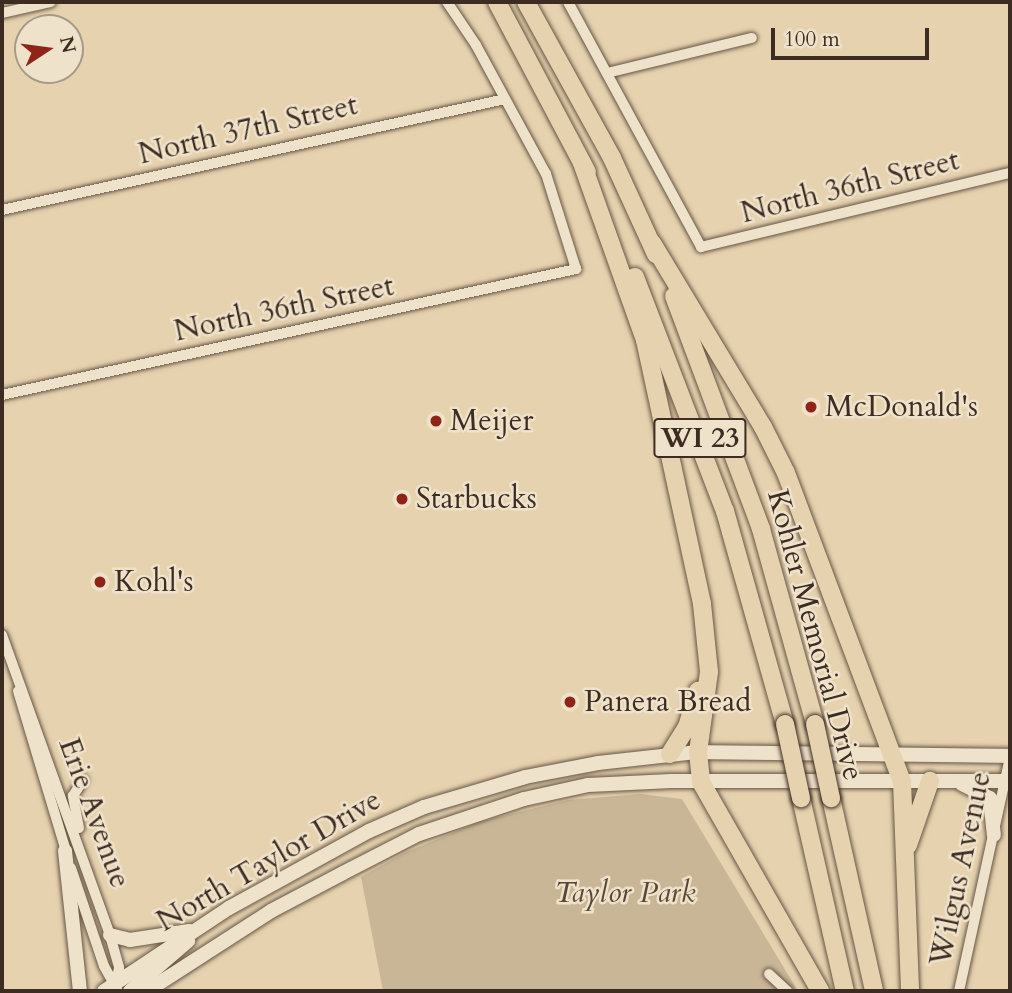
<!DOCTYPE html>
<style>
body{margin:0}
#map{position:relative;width:1012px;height:993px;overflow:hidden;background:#e6d2af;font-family:Cardo,serif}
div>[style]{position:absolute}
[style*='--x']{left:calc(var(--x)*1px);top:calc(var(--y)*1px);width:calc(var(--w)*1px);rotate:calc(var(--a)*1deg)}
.green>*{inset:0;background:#c9b697}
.roads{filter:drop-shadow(0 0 2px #665645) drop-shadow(0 0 2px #665645)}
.minor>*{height:10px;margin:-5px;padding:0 5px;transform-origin:5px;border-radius:5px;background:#efe2cb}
.secondary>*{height:14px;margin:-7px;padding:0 7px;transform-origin:7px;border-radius:7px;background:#efe2cb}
.motorway>*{height:18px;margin:-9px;padding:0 9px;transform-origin:9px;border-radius:9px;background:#e6d2af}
.bridges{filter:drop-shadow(0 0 2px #3c2c22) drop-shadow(0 0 2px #3c2c22)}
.motorway-bridge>*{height:18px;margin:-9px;padding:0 9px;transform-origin:9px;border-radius:9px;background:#e6d2af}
.dots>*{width:19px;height:19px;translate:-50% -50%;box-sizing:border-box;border:4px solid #efe2cb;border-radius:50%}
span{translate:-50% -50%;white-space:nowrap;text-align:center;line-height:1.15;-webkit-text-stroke:5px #efe2cb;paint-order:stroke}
.shield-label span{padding:2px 5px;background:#efe2cb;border:2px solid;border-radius:5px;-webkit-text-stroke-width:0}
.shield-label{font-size:28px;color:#3c2c22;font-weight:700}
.street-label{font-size:30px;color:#3c2c22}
.poi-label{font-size:30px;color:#3c2c22}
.left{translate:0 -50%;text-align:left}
.park-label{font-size:30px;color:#584839;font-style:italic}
.frame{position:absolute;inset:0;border:4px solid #3c2c22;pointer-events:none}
.north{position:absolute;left:14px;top:14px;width:70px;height:70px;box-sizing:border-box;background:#efe2cb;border:2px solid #a79987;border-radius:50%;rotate:77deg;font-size:19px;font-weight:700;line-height:28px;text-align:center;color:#3c2c22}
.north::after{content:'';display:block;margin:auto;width:24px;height:32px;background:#8f2418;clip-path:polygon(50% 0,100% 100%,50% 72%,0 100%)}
.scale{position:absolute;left:771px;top:28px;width:158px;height:32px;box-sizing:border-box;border:4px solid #3c2c22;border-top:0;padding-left:9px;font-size:21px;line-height:24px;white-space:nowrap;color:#3c2c22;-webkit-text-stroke:5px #efe2cb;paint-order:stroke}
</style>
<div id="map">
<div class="green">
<div style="clip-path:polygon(640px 794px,682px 799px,798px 991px,383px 991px,361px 877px,404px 853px,479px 822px,568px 800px)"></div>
</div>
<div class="roads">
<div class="minor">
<div style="--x:568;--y:2;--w:279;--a:61.5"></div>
<div style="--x:701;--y:247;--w:318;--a:-13.5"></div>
<div style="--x:2;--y:13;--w:50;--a:-12.7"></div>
<div style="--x:607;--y:73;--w:149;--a:-13.6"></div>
<div style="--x:2;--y:210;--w:515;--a:-12.44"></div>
<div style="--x:2;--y:395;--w:588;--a:-12.38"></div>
<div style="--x:576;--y:269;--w:100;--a:-107.5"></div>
<div style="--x:546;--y:174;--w:147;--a:-118.5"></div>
<div style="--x:476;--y:45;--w:52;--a:-124"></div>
<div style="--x:2;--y:635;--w:316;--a:70.2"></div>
<div style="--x:109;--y:932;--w:37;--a:74"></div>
<div style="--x:119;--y:968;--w:14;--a:102"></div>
<div style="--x:18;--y:691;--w:170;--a:73.3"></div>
<div style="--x:79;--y:828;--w:33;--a:-101"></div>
<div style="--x:73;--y:796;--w:19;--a:-58"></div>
<div style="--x:71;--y:868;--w:103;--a:71.4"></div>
<div style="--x:104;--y:966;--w:29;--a:61"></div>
<div style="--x:769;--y:974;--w:25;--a:43"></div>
<div style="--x:959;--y:991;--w:239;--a:-77.7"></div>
</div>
<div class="secondary">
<div style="--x:962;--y:784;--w:31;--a:27"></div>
<div style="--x:990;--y:798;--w:37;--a:84"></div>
<div style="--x:65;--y:851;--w:141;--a:83.9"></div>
<div style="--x:110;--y:935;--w:21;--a:14"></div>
<div style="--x:130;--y:940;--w:60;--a:-8.7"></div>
<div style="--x:104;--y:991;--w:150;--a:-33.6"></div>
<div style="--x:229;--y:908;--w:160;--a:-28.8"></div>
<div style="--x:369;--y:831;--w:60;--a:-23.6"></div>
<div style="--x:424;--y:807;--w:105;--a:-16.5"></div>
<div style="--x:525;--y:777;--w:74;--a:-10.9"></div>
<div style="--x:598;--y:763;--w:101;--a:-6.3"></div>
<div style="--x:698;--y:752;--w:312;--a:0.7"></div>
<div style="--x:130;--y:991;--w:77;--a:-40.8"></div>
<div style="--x:147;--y:991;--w:148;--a:-32.8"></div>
<div style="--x:271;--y:911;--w:81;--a:-27.8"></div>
<div style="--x:343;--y:873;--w:85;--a:-27.2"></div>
<div style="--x:419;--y:834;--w:111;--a:-18.4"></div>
<div style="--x:524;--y:799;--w:66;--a:-12.3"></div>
<div style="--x:588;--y:785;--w:83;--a:-2.8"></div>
<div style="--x:671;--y:781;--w:339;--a:0"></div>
</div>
<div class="motorway">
<div style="--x:497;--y:2;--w:192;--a:62.1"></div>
<div style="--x:526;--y:2;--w:178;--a:61.1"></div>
<div style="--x:612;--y:158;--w:106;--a:65.4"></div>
<div style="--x:582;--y:163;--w:188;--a:70.4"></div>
<div style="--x:645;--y:340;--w:270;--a:77.8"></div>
<div style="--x:702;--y:604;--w:68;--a:84.1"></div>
<div style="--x:709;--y:672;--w:81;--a:97.8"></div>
<div style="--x:698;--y:752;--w:30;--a:84"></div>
<div style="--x:701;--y:782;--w:241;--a:60.3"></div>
<div style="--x:652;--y:243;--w:215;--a:58.9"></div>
<div style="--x:763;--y:427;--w:51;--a:63.4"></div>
<div style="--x:786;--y:473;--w:329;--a:69.4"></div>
<div style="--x:902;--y:781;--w:210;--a:87.8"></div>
<div style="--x:635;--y:277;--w:251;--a:69"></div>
<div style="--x:725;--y:511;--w:221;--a:74.3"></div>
<div style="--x:674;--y:296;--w:249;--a:69.5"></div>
<div style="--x:761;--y:529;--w:202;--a:74.5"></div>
<div style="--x:670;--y:754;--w:32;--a:-58"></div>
<div style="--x:687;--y:727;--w:38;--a:-73"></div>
<div style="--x:801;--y:798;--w:198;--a:77.2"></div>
<div style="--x:831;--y:798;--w:198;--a:77.4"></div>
<div style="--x:908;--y:845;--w:68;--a:-71"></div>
</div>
</div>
<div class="bridges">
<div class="motorway-bridge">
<div style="--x:785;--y:724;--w:76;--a:77.8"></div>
<div style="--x:815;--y:724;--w:76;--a:77.8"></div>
</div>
</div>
<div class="dots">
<div style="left:811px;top:407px;background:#8f2418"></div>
<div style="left:436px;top:421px;background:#8f2418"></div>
<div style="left:402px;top:499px;background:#8f2418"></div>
<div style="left:100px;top:582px;background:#8f2418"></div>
<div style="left:570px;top:702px;background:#8f2418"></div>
</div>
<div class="shield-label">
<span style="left:700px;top:438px">WI 23</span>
</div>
<div class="street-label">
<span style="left:248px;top:130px;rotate:-13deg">North 37th Street</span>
<span style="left:850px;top:187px;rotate:-14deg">North 36th Street</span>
<span style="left:284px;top:309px;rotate:-12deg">North 36th Street</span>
<span style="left:815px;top:635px;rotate:75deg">Kohler Memorial Drive</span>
<span style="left:94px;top:813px;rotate:70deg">Erie Avenue</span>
<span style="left:269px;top:861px;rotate:-30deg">North Taylor Drive</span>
<span style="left:961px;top:869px;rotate:-78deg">Wilgus Avenue</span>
</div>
<div class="poi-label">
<span class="left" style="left:825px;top:407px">McDonald's</span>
<span class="left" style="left:450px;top:421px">Meijer</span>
<span class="left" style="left:416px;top:499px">Starbucks</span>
<span class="left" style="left:114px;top:582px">Kohl's</span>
<span class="left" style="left:584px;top:702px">Panera Bread</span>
</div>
<div class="park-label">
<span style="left:625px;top:893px">Taylor Park</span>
</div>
<div class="frame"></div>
<div class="north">N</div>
<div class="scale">100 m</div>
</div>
